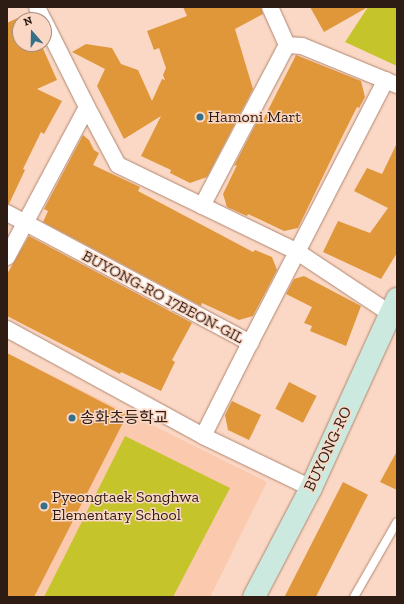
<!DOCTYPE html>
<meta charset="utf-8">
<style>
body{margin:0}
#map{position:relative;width:404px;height:604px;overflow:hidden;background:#fbd8c5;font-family:"Zilla Slab","Noto Sans KR",serif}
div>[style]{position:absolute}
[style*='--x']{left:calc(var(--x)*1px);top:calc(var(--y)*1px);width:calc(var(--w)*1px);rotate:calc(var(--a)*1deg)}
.built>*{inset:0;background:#fbc9ae}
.green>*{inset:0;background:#c5c42b}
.building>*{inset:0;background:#df973a;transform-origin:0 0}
.roads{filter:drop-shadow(0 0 1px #b08772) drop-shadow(0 0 1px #b08772)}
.lane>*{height:8px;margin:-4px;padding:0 4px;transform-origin:4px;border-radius:4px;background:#fff}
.street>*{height:16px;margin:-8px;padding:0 8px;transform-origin:8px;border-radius:8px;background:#fff}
.secondary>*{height:22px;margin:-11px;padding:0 11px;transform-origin:11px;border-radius:11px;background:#cbe9df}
.dots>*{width:11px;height:11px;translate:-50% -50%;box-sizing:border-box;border:2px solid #fbd8c5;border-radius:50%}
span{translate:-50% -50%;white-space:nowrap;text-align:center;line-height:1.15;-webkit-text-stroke:3px #fbd8c5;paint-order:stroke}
.poi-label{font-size:16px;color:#2c1c14}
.left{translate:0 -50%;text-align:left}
.street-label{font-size:16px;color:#2c1c14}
.frame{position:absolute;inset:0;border:8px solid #2c1c14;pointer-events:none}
.north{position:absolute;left:12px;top:12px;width:40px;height:40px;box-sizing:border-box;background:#fbd8c5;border:1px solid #a88d7e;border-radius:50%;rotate:340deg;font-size:11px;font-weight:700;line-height:16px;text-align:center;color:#2c1c14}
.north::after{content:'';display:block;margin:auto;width:14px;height:18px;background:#366f88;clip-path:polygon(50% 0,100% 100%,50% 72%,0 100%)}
</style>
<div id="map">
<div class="built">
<div style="clip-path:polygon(7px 353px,267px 482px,210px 597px,7px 597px)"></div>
</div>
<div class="green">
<div style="clip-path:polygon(368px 7px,397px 7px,397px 66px,345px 42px)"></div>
<div style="clip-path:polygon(125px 436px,230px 488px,173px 597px,44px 597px)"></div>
</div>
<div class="building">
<div style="clip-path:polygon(183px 7px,261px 7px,263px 14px,235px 29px,253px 89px,207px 177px,190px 183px,170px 173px,171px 170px,141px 156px,161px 116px,124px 139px,97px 86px,105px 69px,72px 52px,86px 44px,112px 48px,121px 64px,138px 70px,152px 101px,162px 79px,165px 80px,163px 75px,166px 68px,159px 48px,154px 50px,147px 31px,187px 16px)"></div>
<div style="clip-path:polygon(310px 7px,368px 7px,324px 32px)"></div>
<div style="clip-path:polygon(26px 14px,30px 20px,20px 20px,20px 44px,41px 44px,57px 80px,37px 89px,62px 101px,44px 134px,41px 132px,23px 169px,25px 170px,9px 204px,7px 204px,7px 23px)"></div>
<div style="clip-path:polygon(296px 55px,361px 81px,365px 97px,359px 108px,357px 107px,342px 137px,298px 228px,284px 231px,248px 214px,247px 216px,227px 207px,223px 194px,237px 165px,234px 166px,261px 114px,263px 120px)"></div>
<div style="clip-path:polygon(83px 135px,89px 140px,94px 150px,99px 153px,93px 165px,140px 187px,138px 191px,253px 252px,255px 250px,272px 257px,277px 270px,253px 316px,239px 320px,202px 303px,201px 306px,43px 222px,48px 211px,44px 209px)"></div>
<div style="clip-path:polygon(397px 143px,397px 253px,381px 279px,323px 252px,338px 221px,370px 233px,388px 208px,354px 191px,367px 168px,382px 174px)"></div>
<div style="clip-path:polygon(29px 236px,192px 323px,172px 360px,175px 362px,161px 391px,121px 372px,120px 374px,7px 316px,7px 274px)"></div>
<div style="clip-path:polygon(304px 276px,361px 306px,346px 346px,310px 331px,312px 326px,304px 323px,312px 307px,286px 294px,294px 279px)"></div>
<div style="clip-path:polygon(7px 353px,127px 415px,34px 597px,7px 597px)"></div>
<div style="left:289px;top:382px;width:31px;height:30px;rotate:27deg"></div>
<div style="clip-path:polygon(232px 401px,261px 415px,249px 440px,228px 430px,225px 415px)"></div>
<div style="clip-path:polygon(397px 451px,397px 490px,380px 482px)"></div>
<div style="left:343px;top:482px;width:28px;height:129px;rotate:27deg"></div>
</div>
<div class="roads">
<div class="lane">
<div style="--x:354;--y:597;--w:86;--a:-60.2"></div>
</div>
<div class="street">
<div style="--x:37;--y:7;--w:14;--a:65"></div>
<div style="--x:270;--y:7;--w:42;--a:65.9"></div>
<div style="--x:287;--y:45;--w:15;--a:4"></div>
<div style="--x:302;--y:46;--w:103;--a:22.3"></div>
<div style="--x:44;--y:21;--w:96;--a:63.4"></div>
<div style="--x:202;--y:206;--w:182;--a:-62.2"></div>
<div style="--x:7;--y:213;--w:276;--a:28.1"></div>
<div style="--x:250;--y:343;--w:104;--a:116.8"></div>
<div style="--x:203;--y:436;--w:120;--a:25.7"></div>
<div style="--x:7;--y:257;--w:170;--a:-61.9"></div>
<div style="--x:87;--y:107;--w:66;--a:61.9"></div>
<div style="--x:118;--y:165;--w:198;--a:25.8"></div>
<div style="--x:296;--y:251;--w:121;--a:33.6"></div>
<div style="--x:7;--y:329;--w:223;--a:28.6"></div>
<div style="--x:250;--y:343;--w:296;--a:-62.7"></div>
</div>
<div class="secondary">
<div style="--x:254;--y:597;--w:123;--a:-62.4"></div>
<div style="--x:311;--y:488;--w:208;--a:-65.5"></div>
</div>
</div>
<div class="dots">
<div style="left:200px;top:117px;background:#366f88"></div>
<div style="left:72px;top:418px;background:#366f88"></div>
<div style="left:44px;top:506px;background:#366f88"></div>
</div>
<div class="poi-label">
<span class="left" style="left:208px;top:117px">Hamoni Mart</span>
<span class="left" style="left:80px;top:418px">송화초등학교</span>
<span class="left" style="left:52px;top:506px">Pyeongtaek Songhwa<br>Elementary School</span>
</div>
<div class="street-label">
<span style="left:163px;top:297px;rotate:28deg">BUYONG-RO 17BEON-GIL</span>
<span style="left:328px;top:449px;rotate:-65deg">BUYONG-RO</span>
</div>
<div class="frame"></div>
<div class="north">N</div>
</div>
